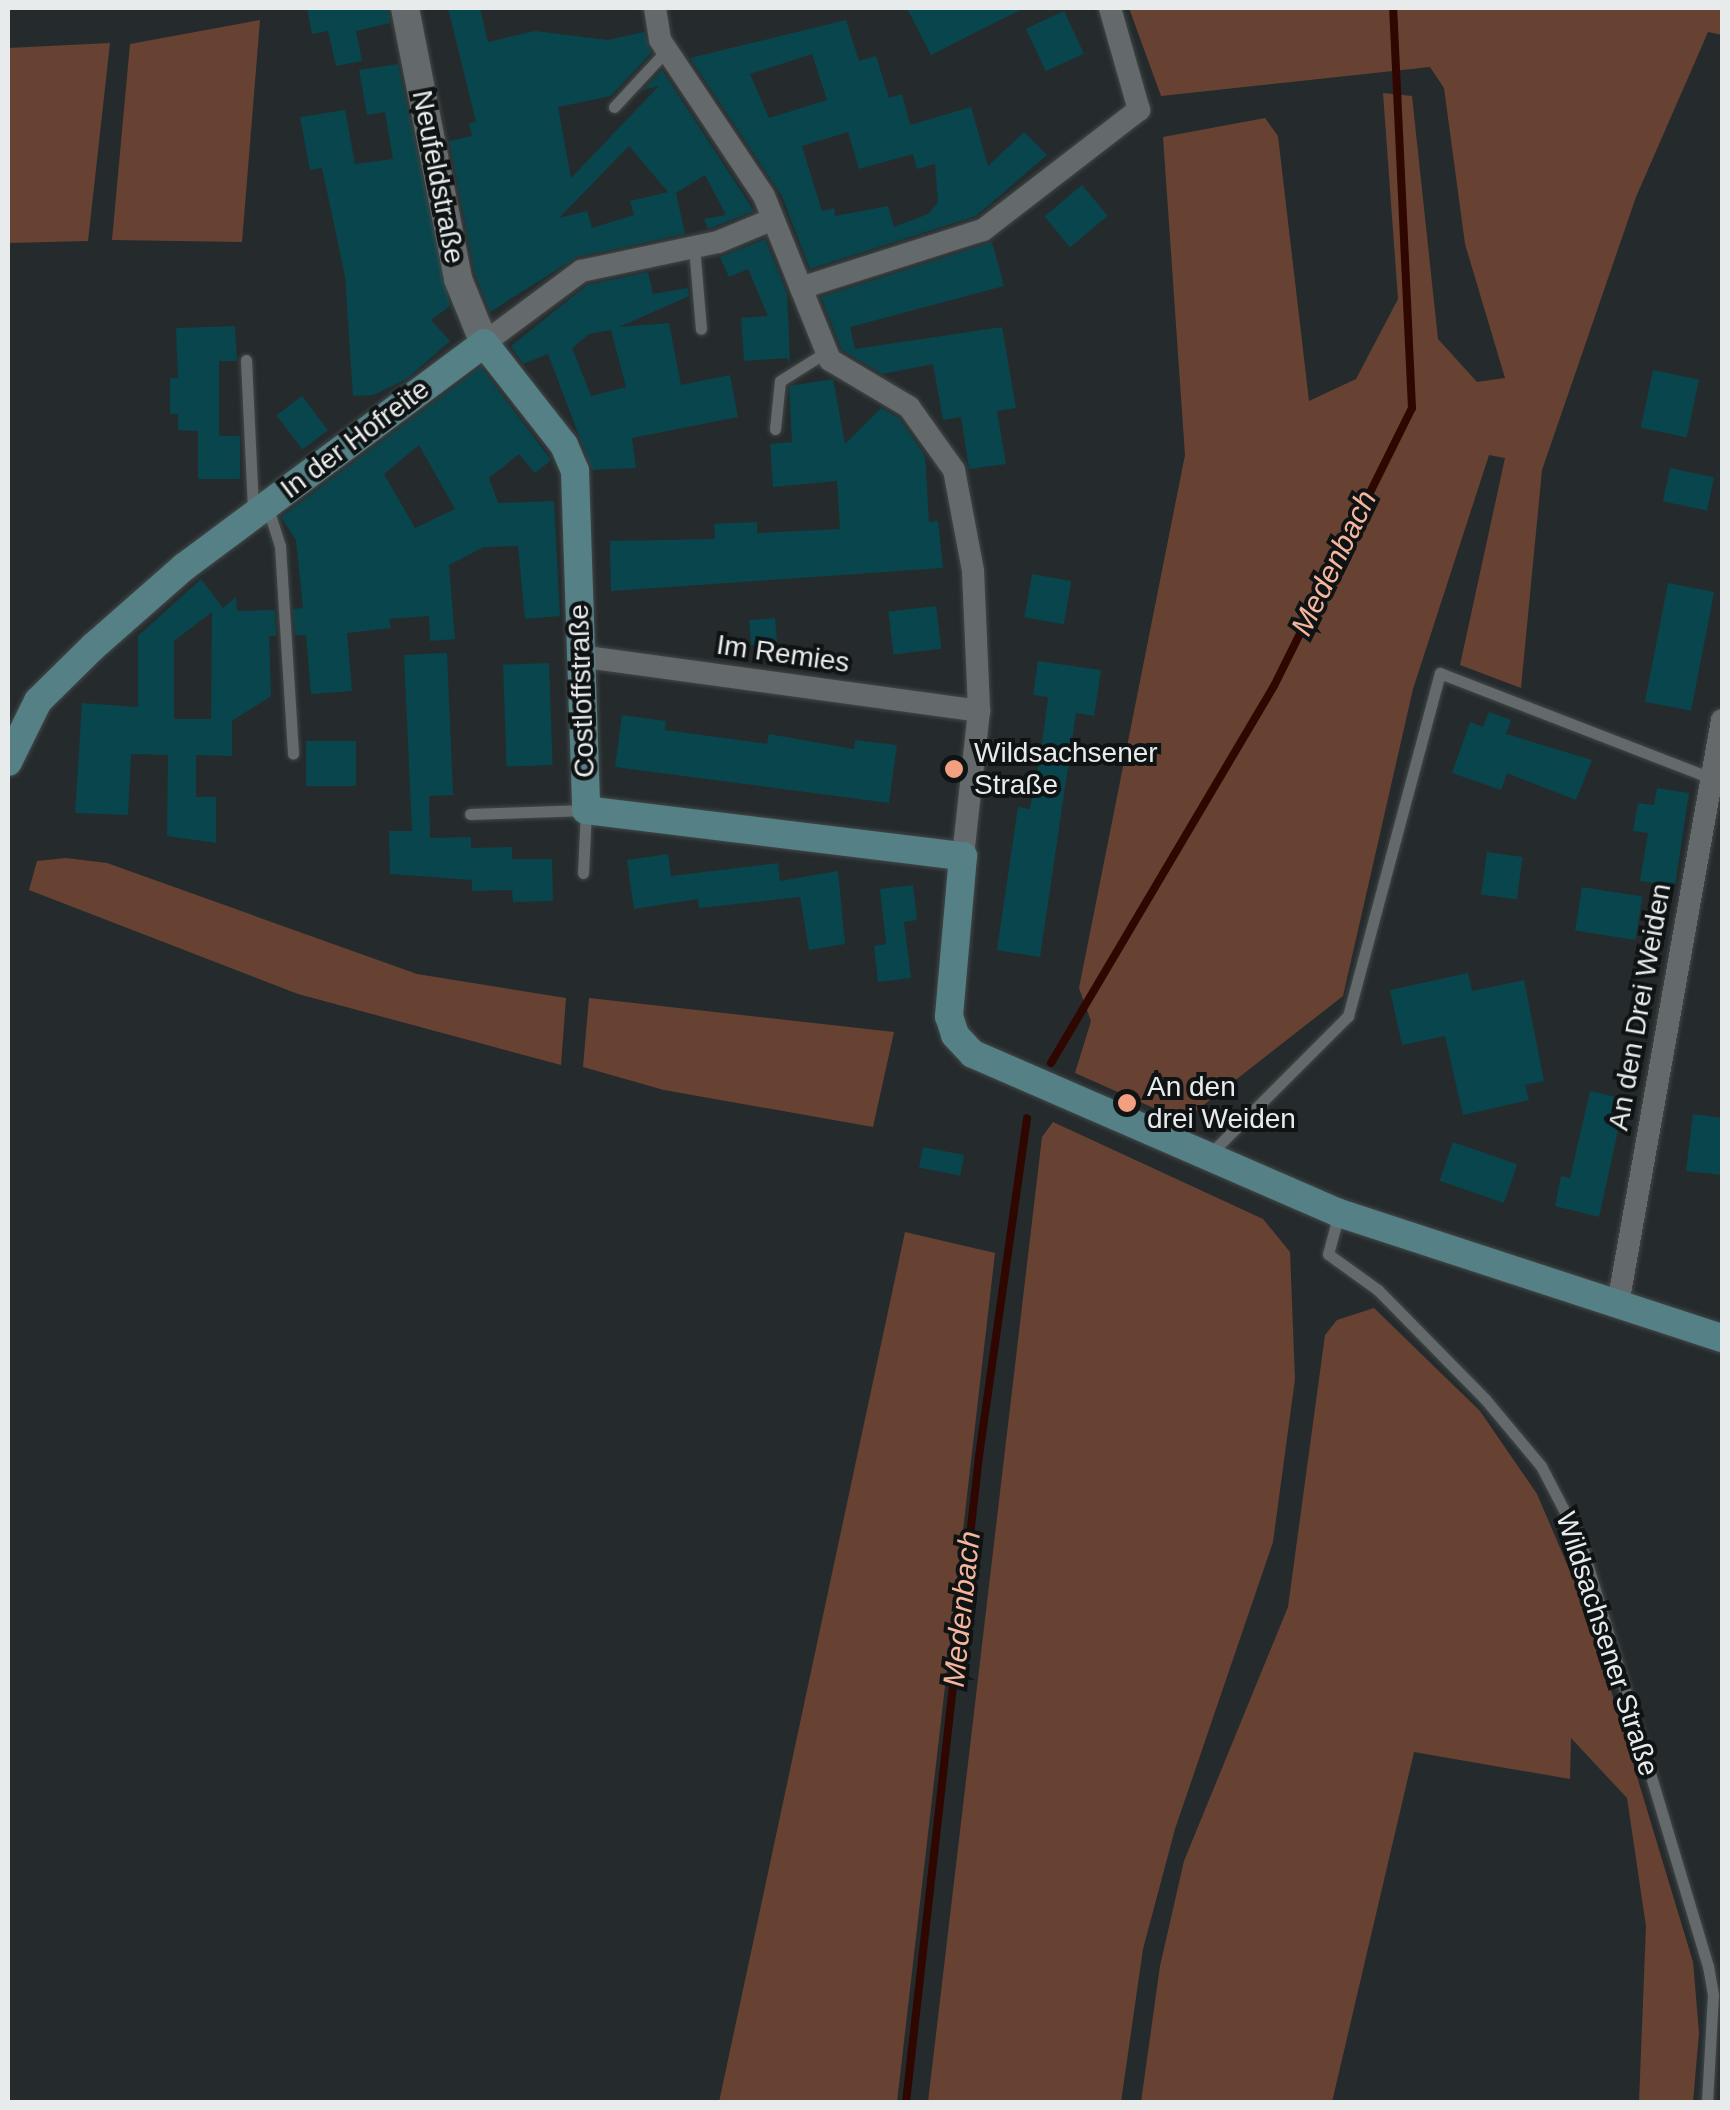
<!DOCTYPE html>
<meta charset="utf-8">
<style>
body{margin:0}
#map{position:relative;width:1730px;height:2110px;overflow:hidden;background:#252b2c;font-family:Helvetica,sans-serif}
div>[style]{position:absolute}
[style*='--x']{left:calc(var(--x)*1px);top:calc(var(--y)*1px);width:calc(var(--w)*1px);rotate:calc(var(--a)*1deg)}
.green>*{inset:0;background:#674233}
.stream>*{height:8px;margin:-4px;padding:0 4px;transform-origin:4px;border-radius:4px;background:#2f0600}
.building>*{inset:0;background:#09454c;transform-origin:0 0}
.roads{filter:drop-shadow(0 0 2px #424748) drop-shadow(0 0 2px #424748)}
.service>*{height:11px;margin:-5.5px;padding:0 5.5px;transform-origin:5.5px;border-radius:5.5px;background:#646a6b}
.minor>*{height:22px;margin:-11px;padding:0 11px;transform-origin:11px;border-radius:11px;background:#646a6b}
.tertiary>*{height:28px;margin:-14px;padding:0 14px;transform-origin:14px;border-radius:14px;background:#646a6b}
.secondary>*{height:28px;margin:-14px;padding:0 14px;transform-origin:14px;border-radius:14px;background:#558086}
.dots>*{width:28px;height:28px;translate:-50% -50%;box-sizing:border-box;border:5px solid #101313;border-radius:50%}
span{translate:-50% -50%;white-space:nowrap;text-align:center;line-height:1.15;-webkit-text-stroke:8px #101313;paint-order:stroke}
.street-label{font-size:28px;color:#e8ebec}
.poi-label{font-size:28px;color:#e8ebec}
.left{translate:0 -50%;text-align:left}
.water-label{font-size:30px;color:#f5b69d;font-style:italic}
.frame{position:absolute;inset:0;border:10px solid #e8ebec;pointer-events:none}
</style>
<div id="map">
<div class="green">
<div style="clip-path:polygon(1129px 8px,1722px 8px,1722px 35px,1708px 32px,1636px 197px,1542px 470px,1521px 688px,1460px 665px,1505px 458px,1489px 455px,1413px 689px,1343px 996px,1183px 1121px,1075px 1073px,1091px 1021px,1079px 988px,1185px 455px,1163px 137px,1265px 118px,1278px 136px,1309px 401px,1356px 379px,1398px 299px,1383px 93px,1412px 96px,1438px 339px,1477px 382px,1505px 378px,1465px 244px,1444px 88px,1430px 67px,1161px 96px)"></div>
<div style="clip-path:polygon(260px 20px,242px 242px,112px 240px,130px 44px)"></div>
<div style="clip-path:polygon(110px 43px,88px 241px,8px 243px,8px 48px)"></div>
<div style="clip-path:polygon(66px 858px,107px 863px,417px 974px,566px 998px,561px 1065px,298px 994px,29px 890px,37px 861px)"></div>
<div style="clip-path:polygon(589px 998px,894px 1032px,873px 1127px,664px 1090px,583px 1067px)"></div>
<div style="clip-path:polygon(1053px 1122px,1263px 1219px,1290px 1252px,1295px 1379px,1273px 1542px,1175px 1829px,1143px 1949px,1121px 2102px,928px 2102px,1042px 1137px)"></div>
<div style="clip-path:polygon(905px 1232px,995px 1253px,897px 2102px,719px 2102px)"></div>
<div style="clip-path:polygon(1374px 1308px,1480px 1411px,1537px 1494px,1587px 1611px,1693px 1962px,1699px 2033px,1693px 2102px,1639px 2102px,1646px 1926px,1627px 1798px,1571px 1738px,1570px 1779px,1414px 1752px,1332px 2102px,1141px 2102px,1160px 1966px,1184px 1861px,1288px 1607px,1325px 1335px,1337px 1320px)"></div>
</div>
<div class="stream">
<div style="--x:1051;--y:1063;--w:438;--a:-59.4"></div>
<div style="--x:1274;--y:686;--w:310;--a:-63.6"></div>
<div style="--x:1412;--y:408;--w:400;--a:-92.7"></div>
<div style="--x:906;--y:2102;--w:650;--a:-83.55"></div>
<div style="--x:979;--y:1456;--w:341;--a:-81.9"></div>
</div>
<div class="building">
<div style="clip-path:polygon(307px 8px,388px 8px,390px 23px,356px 31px,362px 61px,336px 66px,328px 31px,312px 34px)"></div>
<div style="clip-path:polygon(evenodd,448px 8px,480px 8px,488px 42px,535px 31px,608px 40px,644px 32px,651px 53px,611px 96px,558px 107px,571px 178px,659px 86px,643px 90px,662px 70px,754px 211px,708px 229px,704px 219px,726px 215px,705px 175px,676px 193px,685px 234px,577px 257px,490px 312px,475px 274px,449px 141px,472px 136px,469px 123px,476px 122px,448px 8px,629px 146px,668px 192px,630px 201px,634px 215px,592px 228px,587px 211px,559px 218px,629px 146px)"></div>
<div style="clip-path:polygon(907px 8px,1024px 8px,931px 55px)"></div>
<div style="left:1064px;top:11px;width:47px;height:42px;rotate:65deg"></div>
<div style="clip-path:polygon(evenodd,846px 20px,859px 61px,876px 56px,889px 98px,902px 94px,910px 125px,971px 107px,988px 166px,1024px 132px,1047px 155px,976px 216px,810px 269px,782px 196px,690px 58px,846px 20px,812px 54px,827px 100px,769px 118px,750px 74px,812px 54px,846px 20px,848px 132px,859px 169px,913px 154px,917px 169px,935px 164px,938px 202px,928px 214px,894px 227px,888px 206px,835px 216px,834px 208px,822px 211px,802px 146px,848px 132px)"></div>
<div style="clip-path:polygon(398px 64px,450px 306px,431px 320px,450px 341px,407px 379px,373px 395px,353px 396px,345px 276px,322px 168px,310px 170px,300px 117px,345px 110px,355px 164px,393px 159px,385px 112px,367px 115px,359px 70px)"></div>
<div style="left:1082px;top:185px;width:40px;height:49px;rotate:50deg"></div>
<div style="clip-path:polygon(765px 239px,787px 293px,790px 364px,787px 358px,744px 361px,741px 318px,768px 316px,748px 269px,729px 277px,720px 257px)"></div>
<div style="clip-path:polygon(992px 242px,1004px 286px,850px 327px,855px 349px,1002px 327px,1016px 408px,997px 411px,1006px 464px,969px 469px,961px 417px,943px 420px,933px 364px,882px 374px,842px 350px,821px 297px)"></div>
<div style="clip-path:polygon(evenodd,648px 272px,653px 294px,688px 288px,689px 296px,619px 327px,669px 323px,681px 385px,730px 375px,738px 417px,632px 438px,636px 468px,592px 470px,548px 354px,523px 364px,511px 346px,587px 285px,648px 272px,611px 330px,626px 387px,591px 396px,572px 348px,589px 334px,611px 330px)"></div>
<div style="clip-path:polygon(235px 326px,237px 361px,219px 361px,219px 436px,240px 436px,240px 479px,198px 479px,198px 431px,178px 430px,178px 414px,170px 414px,170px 378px,178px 378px,176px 328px)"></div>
<div style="clip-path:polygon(evenodd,481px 367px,551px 460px,535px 473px,519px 454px,489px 478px,498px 503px,554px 501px,560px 616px,525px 619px,518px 546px,484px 547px,449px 565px,455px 639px,430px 641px,429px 616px,389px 619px,391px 628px,347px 633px,352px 691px,311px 694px,306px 635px,295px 635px,293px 609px,303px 608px,296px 540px,281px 517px,481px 367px,419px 445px,455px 509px,415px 528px,384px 474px,419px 445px)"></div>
<div style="left:1653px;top:370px;width:47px;height:59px;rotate:12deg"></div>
<div style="clip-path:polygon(833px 379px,845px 444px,881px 408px,899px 418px,925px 456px,929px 522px,938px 521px,943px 568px,611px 591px,610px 541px,715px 539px,714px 524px,757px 522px,757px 533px,840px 529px,837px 481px,773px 487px,770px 444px,792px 442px,789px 386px)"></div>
<div style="left:302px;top:396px;width:43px;height:32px;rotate:53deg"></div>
<div style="left:1670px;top:468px;width:45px;height:34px;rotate:12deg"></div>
<div style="left:1032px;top:574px;width:40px;height:44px;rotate:10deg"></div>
<div style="clip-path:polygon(evenodd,201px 579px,223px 608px,236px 597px,237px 611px,275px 610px,276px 636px,269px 636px,271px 696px,232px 721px,232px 756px,196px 755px,196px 797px,216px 797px,216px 843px,167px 836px,168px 755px,131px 754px,128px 815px,75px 813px,82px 703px,138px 707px,138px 636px,201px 579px,212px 612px,211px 719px,174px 719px,174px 641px,212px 612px)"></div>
<div style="left:1668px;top:583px;width:47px;height:121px;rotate:11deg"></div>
<div style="left:936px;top:606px;width:43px;height:48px;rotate:83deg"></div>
<div style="left:775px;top:618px;width:25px;height:26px;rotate:85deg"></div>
<div style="clip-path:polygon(447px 653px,453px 795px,429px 796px,430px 838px,471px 837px,471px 848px,512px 847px,512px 859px,552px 859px,553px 901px,513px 902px,512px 890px,472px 891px,472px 880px,390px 874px,389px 831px,412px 831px,404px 655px)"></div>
<div style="clip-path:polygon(1038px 661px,1101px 670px,1094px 716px,1076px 713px,1040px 957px,997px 950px,1018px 807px,1030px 809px,1042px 743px,1048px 697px,1033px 695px)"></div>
<div style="left:549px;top:663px;width:102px;height:46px;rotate:88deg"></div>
<div style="clip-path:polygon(1489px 712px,1511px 720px,1506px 734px,1592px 760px,1576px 800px,1507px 773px,1501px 790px,1452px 773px,1470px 722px,1483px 727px)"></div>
<div style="clip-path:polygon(622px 715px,666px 721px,665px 730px,767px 744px,769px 734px,854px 749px,855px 740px,897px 745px,889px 803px,615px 767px)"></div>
<div style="left:306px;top:741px;width:50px;height:45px"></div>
<div style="clip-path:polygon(1657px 788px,1689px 793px,1675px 886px,1640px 881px,1648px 833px,1633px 831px,1638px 803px,1654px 805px)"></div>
<div style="left:1487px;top:852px;width:36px;height:43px;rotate:8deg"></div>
<div style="clip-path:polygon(668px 854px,671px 876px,778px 863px,780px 881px,838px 871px,845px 944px,809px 950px,800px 897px,699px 908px,698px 899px,634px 909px,627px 860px)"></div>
<div style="clip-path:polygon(913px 885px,917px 920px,904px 922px,911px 978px,878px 982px,874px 946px,886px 944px,880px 889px)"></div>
<div style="left:1582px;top:887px;width:61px;height:44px;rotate:9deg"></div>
<div style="clip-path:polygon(1468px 973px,1472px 991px,1524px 980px,1544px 1081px,1525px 1085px,1529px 1100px,1463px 1115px,1445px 1036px,1402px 1045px,1390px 990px)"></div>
<div style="clip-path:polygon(1590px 1091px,1625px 1099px,1599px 1217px,1555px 1206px,1561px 1176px,1570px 1178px)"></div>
<div style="clip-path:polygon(1693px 1114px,1722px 1118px,1722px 1175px,1686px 1171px)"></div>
<div style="left:1453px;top:1142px;width:68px;height:41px;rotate:19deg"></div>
<div style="left:923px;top:1147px;width:42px;height:21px;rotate:11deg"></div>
</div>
<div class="roads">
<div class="service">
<div style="--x:614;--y:107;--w:78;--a:-47.1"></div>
<div style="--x:694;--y:246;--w:83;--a:85.2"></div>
<div style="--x:246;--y:360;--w:151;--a:87.3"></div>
<div style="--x:775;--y:429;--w:48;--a:-84.1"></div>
<div style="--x:780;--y:381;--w:54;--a:-32.2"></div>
<div style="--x:267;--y:505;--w:43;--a:72.4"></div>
<div style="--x:280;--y:546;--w:208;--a:86.4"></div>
<div style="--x:470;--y:814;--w:116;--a:-2"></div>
<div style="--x:586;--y:810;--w:63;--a:92.7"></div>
<div style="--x:1210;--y:1154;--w:195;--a:-45"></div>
<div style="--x:1348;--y:1016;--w:355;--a:-75"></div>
<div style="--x:1440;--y:673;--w:291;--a:21.2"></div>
<div style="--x:1339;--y:1213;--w:42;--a:105"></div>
<div style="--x:1328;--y:1254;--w:62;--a:35.8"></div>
<div style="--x:1378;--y:1290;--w:153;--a:45.5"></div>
<div style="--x:1485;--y:1399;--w:87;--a:50.1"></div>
<div style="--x:1541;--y:1466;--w:87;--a:62.5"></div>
<div style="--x:1581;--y:1543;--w:442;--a:73.3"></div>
<div style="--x:1708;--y:1966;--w:29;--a:80"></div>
<div style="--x:1713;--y:1995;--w:107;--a:93.2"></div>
</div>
<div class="minor">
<div style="--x:655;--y:8;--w:32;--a:81"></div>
<div style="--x:660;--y:40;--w:187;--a:56.3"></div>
<div style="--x:764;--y:196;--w:177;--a:68.1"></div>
<div style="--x:830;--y:360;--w:92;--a:30.7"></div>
<div style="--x:909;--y:407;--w:77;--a:54.5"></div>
<div style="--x:954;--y:470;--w:103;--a:79.3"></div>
<div style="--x:973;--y:571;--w:140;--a:87.5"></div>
<div style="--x:979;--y:711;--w:146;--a:96.3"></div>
<div style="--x:801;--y:288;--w:191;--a:-17.7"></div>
<div style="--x:983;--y:230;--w:197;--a:-37.6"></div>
<div style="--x:1139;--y:110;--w:106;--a:-105.9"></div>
<div style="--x:484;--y:343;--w:121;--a:-36.6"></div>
<div style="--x:581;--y:271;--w:140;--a:-12"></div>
<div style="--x:718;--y:242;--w:57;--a:-22.5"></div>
<div style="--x:579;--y:656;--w:404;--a:7.8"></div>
<div style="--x:1618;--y:1304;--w:593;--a:-79.9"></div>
</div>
<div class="tertiary">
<div style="--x:405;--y:8;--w:276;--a:78.9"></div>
<div style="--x:458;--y:279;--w:69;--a:67.9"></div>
</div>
<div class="secondary">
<div style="--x:8;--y:762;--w:68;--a:-63.8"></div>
<div style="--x:38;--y:701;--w:78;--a:-44.5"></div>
<div style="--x:94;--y:646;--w:120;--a:-41.3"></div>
<div style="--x:184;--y:567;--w:374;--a:-36.7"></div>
<div style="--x:484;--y:343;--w:130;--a:51.9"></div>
<div style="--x:564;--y:445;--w:28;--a:67"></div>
<div style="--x:575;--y:471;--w:339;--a:88.1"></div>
<div style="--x:586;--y:810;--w:380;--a:7"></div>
<div style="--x:963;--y:856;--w:161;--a:95"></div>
<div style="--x:949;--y:1016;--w:20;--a:72"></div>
<div style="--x:955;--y:1035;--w:26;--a:47"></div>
<div style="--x:973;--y:1054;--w:399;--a:23.5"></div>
<div style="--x:1339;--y:1213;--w:403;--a:18.1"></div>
</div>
</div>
<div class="dots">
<div style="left:954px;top:769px;background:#f2a080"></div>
<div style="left:1127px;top:1103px;background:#f2a080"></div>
</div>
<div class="street-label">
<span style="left:438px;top:177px;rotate:79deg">Neufeldstraße</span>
<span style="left:355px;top:439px;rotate:-37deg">In der Hofreite</span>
<span style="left:783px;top:654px;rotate:8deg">Im Remies</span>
<span style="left:582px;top:691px;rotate:-92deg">Costloffstraße</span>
<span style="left:1640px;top:1007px;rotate:-80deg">An den Drei Weiden</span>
<span style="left:1607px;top:1644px;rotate:72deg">Wildsachsener Straße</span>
</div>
<div class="poi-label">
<span class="left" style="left:974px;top:769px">Wildsachsener<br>Straße</span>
<span class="left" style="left:1147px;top:1103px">An den<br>drei Weiden</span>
</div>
<div class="water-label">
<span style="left:1334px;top:563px;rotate:-64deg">Medenbach</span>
<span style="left:962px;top:1609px;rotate:-84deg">Medenbach</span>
</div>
<div class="frame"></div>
</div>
